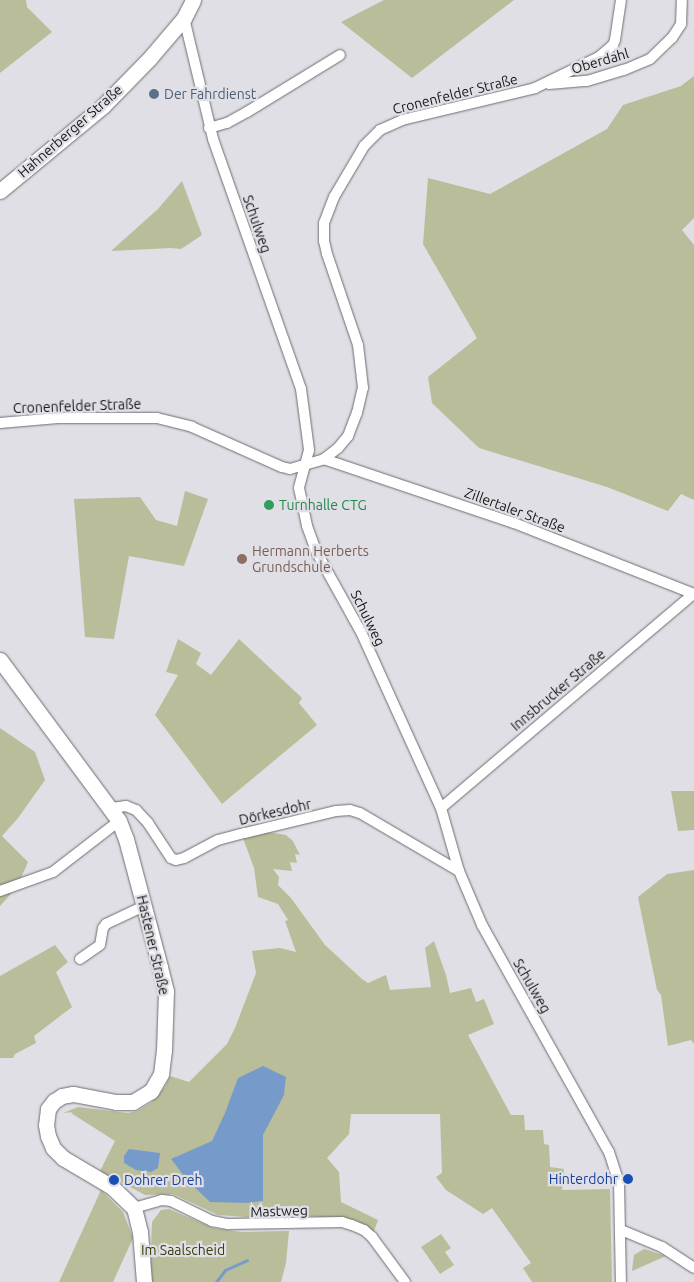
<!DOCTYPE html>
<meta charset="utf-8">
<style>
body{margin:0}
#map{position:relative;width:694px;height:1282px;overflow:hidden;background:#dfdfe5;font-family:Ubuntu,sans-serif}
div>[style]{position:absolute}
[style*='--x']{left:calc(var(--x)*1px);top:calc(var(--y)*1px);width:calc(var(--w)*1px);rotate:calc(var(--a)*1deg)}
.green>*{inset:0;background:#babd99}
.water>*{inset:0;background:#769bcb}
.stream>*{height:3px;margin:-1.5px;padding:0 1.5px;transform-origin:1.5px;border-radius:1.5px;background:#769bcb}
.roads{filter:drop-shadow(0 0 1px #6c6c71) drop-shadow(0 0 1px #6c6c71)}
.street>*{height:10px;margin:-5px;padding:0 5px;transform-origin:5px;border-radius:5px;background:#fff}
.secondary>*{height:15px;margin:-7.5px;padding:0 7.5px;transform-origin:7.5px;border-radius:7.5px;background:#fff}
.dots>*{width:14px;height:14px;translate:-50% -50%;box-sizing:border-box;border:2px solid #dfdfe5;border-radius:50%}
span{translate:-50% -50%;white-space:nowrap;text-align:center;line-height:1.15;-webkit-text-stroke:4.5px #dfdfe5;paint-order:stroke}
.street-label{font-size:14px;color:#171719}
.service-label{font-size:14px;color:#4e5e75}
.left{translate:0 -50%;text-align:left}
.leisure-label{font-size:14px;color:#27864d}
.education-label{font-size:14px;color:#785e54}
.transit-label{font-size:14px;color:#164399}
.right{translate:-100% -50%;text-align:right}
.park-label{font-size:14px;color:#3c3e0e}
</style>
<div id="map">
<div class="green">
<div style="clip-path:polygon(0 0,26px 0,27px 7px,52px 32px,0 73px)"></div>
<div style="clip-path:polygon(384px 0,514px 0,412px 78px,341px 22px)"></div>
<div style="clip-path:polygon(694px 76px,694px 218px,682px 230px,694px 245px,694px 500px,681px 494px,668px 511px,607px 487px,479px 448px,432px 403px,428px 377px,477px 338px,423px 244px,428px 178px,490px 194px,607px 129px,623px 105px,681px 86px)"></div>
<div style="clip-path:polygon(182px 181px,202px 235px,181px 249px,171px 248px,111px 251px,158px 209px)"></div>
<div style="clip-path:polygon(185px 491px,208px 499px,184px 566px,129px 556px,114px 639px,85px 637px,74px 499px,140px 497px,156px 520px,177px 526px)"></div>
<div style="clip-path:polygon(178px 639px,201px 653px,196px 664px,211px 675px,239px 639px,302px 698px,299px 703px,317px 725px,222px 804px,155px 715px,178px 675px,166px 672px)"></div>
<div style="clip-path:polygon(0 728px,35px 752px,45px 780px,18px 818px,2px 836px,28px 862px,17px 887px,0 906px)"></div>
<div style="clip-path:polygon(671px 791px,694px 791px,694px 830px,678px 831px)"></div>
<div style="clip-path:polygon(268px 832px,286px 835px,293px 841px,300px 855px,295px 854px,297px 863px,290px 862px,292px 871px,273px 869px,279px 877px,278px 885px,291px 898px,325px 945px,362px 979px,368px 983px,386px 975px,390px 990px,431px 987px,425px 948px,434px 941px,446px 975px,450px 993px,471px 988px,476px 1002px,484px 999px,494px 1024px,468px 1035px,511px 1115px,524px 1115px,525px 1130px,543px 1130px,544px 1144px,549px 1145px,550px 1167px,564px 1169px,562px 1190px,610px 1189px,612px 1282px,532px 1282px,523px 1268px,531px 1263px,492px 1208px,483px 1214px,446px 1190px,436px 1177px,442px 1173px,440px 1114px,351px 1114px,349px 1134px,327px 1158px,339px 1172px,341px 1202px,378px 1220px,374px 1231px,340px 1218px,288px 1215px,248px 1217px,218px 1215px,173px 1194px,145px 1195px,100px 1171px,115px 1141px,71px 1113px,73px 1112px,63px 1113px,78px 1107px,128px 1113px,137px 1111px,151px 1103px,165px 1087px,170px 1076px,189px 1082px,227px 1044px,235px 1028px,256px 973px,252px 951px,280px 948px,296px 952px,285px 921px,288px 920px,278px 904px,258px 897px,254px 868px,243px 838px)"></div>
<div style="clip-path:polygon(694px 870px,694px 1044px,691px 1040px,668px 1046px,661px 995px,657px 990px,638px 897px,667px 874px)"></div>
<div style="clip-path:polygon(55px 945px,68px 962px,56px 972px,72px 1007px,34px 1036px,36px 1043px,15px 1054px,13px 1058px,0 1058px,0 976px)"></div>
<div style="clip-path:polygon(101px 1190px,123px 1212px,133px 1238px,113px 1282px,59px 1282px)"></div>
<div style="clip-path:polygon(169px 1209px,213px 1228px,241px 1232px,289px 1231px,286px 1263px,281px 1282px,144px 1282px,150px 1278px,152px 1222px,161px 1210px)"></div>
<div style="clip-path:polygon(441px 1234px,451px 1248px,445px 1252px,454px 1265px,440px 1274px,421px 1247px)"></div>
<div style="clip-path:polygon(644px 1249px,666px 1256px,632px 1271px,634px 1255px)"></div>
</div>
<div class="water">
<div style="clip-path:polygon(263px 1066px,286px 1077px,284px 1095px,263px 1135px,263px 1201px,246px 1203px,210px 1202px,188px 1181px,171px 1159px,212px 1141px,225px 1113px,238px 1078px)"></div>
<div style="clip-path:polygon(129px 1149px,160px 1153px,158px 1168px,151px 1172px,136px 1170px,124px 1163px,124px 1156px)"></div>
</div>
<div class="stream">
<div style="--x:216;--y:1282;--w:15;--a:-53"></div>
<div style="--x:225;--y:1270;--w:24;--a:-24"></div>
</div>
<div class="roads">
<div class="street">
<div style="--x:184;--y:18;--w:124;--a:76.5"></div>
<div style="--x:213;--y:139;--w:265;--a:70.6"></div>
<div style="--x:301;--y:389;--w:62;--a:82.5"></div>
<div style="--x:309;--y:450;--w:39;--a:105"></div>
<div style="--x:299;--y:488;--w:39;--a:78"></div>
<div style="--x:307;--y:526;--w:29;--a:70"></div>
<div style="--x:317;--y:553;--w:90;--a:60.9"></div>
<div style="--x:361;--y:632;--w:193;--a:65.6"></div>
<div style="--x:441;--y:808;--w:66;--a:74.1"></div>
<div style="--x:459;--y:871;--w:59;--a:66.9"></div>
<div style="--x:482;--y:925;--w:260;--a:60.8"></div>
<div style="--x:609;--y:1152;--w:32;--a:72"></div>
<div style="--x:619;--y:1182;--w:100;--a:88.9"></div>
<div style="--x:549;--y:84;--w:38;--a:-5"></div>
<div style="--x:587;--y:81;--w:39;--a:-17"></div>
<div style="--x:624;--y:70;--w:28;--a:-23"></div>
<div style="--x:650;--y:59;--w:30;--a:-44"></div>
<div style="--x:672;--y:38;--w:17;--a:-57"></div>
<div style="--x:681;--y:24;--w:24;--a:-88"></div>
<div style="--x:209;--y:128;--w:19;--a:-16"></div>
<div style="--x:227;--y:123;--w:23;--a:-29"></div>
<div style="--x:247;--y:112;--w:109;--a:-31.5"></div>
<div style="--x:0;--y:423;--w:58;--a:-4.9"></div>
<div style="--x:58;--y:418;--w:99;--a:0"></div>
<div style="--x:157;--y:418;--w:36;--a:14"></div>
<div style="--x:192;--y:427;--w:98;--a:24"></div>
<div style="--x:282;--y:467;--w:8;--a:14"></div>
<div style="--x:290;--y:469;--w:35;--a:-16"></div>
<div style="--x:324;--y:459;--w:18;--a:-38"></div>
<div style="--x:338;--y:448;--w:16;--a:-50"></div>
<div style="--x:348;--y:436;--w:25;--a:-69"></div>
<div style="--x:357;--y:413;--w:26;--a:-77"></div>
<div style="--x:363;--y:388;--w:43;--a:-96.6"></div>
<div style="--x:358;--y:345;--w:96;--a:-108.8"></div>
<div style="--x:327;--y:254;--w:13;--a:-103"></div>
<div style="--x:324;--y:241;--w:18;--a:-90"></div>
<div style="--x:324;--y:223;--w:28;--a:-69"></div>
<div style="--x:334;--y:197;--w:59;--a:-59.5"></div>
<div style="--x:364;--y:146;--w:23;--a:-45"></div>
<div style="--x:380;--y:130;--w:24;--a:-24"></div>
<div style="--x:402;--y:120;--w:137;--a:-13.5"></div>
<div style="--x:535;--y:88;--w:71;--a:-25.8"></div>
<div style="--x:599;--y:57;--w:18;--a:-41"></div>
<div style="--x:613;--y:45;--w:5;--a:-68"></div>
<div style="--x:615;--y:40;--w:40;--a:-81.5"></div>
<div style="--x:324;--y:459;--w:200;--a:18.6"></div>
<div style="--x:514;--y:523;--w:193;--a:21.5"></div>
<div style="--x:112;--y:808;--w:14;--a:-8"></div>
<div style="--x:126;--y:806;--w:11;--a:22"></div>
<div style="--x:136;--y:810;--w:18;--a:47"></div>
<div style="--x:148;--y:823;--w:42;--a:56.7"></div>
<div style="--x:171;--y:858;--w:5;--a:22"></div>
<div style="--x:176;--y:860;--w:8;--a:-14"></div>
<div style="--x:184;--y:858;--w:38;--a:-28"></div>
<div style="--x:218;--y:840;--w:28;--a:-15"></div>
<div style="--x:245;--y:833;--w:94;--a:-13.6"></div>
<div style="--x:336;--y:811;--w:14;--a:-4"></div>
<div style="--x:350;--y:810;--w:10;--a:17"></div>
<div style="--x:360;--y:813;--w:115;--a:30.4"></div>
<div style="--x:441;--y:808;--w:331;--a:-40.3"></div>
<div style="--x:0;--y:891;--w:56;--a:-19.7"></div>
<div style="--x:53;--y:872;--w:83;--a:-37.7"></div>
<div style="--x:80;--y:959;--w:24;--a:-35"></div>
<div style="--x:100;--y:945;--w:17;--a:-80"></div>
<div style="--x:103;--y:928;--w:5;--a:-53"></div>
<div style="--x:106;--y:924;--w:42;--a:-25.3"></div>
<div style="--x:134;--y:1208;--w:29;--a:-16"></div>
<div style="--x:162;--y:1200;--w:9;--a:6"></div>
<div style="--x:171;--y:1201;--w:46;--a:26"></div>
<div style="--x:212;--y:1221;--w:16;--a:11"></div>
<div style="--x:228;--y:1224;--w:114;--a:-1"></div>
<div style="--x:342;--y:1222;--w:10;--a:17"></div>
<div style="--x:352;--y:1225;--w:13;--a:23"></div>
<div style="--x:364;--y:1230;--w:11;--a:41"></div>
<div style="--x:372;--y:1237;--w:56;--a:53.7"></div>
<div style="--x:621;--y:1230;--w:44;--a:22.5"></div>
<div style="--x:662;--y:1247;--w:38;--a:33"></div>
</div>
<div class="secondary">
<div style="--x:0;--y:191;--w:134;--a:-39.5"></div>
<div style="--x:103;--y:106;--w:66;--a:-45.6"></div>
<div style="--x:149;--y:59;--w:54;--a:-49.5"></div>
<div style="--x:184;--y:18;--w:20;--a:-63"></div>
<div style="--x:0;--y:660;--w:200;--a:53.5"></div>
<div style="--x:119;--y:821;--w:19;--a:69"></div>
<div style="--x:126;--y:839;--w:132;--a:75.1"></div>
<div style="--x:160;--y:967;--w:25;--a:76"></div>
<div style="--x:166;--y:991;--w:59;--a:91.9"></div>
<div style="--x:164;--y:1050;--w:24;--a:97"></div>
<div style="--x:161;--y:1074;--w:20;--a:120"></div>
<div style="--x:151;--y:1091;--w:21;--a:149"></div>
<div style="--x:133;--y:1102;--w:17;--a:180"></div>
<div style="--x:116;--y:1102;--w:44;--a:-169.5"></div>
<div style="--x:73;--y:1094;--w:11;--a:170"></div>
<div style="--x:62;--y:1096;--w:9;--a:148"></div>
<div style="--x:54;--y:1101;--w:10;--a:127"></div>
<div style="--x:48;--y:1109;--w:16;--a:97"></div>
<div style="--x:46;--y:1125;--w:11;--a:80"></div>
<div style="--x:48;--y:1136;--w:13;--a:67"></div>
<div style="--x:53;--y:1148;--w:14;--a:45"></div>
<div style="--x:63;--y:1158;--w:57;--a:30.6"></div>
<div style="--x:112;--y:1187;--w:30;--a:44"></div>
<div style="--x:134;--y:1208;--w:25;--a:76"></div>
<div style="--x:140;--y:1232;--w:50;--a:85.4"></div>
</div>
</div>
<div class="dots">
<div style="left:154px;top:94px;background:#5c6f8a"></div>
<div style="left:269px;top:505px;background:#2e9e5b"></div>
<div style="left:242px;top:559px;background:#8d6e63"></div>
<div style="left:628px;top:1179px;background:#1a4fb4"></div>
<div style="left:114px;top:1180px;background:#1a4fb4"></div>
</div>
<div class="street-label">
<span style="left:600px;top:61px;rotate:-16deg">Oberdahl</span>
<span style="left:455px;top:94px;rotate:-14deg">Cronenfelder Straße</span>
<span style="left:70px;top:131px;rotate:-41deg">Hahnerberger Straße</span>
<span style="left:257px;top:224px;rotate:71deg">Schulweg</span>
<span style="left:77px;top:406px;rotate:-2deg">Cronenfelder Straße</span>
<span style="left:515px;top:510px;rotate:20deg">Zillertaler Straße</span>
<span style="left:368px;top:618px;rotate:64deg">Schulweg</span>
<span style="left:558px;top:690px;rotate:-40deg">Innsbrucker Straße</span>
<span style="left:275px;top:812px;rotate:-13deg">Dörkesdohr</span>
<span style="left:153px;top:945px;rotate:77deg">Hastener Straße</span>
<span style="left:532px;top:986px;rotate:60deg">Schulweg</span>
<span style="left:279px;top:1211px;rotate:-2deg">Mastweg</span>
</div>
<div class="service-label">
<span class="left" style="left:164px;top:94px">Der Fahrdienst</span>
</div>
<div class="leisure-label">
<span class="left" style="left:279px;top:505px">Turnhalle CTG</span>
</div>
<div class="education-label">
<span class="left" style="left:252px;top:559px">Hermann Herberts<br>Grundschule</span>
</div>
<div class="transit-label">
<span class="right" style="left:618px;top:1179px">Hinterdohr</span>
<span class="left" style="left:124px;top:1180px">Dohrer Dreh</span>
</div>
<div class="park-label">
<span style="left:183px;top:1250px">Im Saalscheid</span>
</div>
</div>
